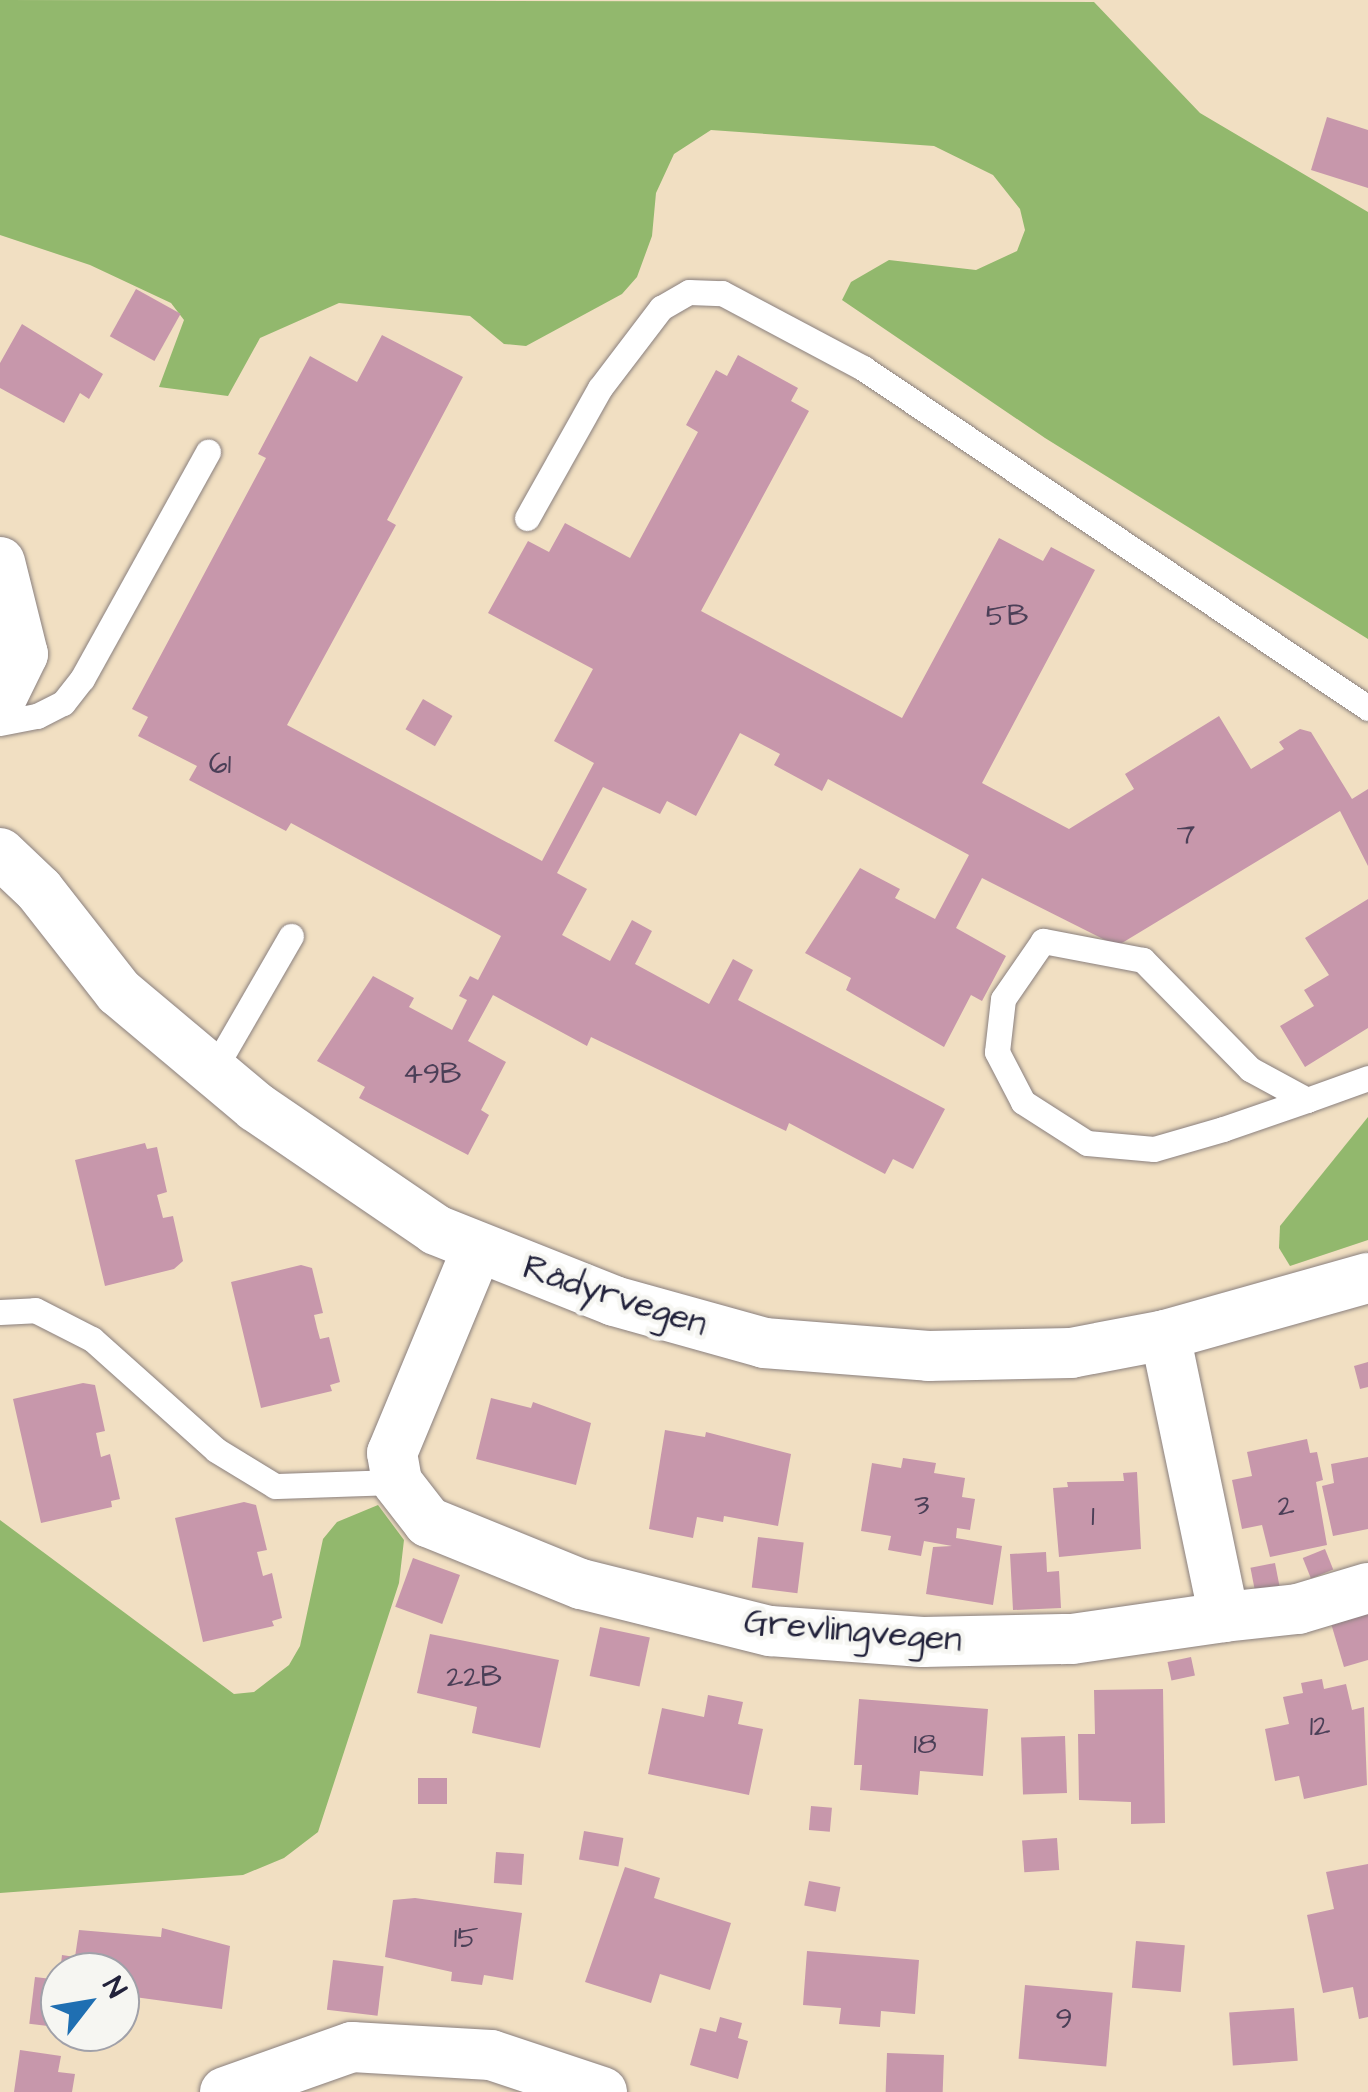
<!DOCTYPE html>
<meta charset="utf-8">
<style>
body{margin:0}
#map{position:relative;width:1368px;height:2092px;overflow:hidden;background:#f1dfc2;font-family:"Architects Daughter",sans-serif}
div>[style]{position:absolute}
[style*='--x']{left:calc(var(--x)*1px);top:calc(var(--y)*1px);width:calc(var(--w)*1px);rotate:calc(var(--a)*1deg)}
.forest>*{inset:0;background:#92b86d}
.building>*{inset:0;background:#c797ab;transform-origin:0 0}
.roads{filter:drop-shadow(0 0 2px #8a807e) drop-shadow(0 0 2px #8a807e)}
.service>*{height:25px;margin:-12.5px;padding:0 12.5px;transform-origin:12.5px;border-radius:12.5px;background:#fff}
.minor>*{height:50px;margin:-25px;padding:0 25px;transform-origin:25px;border-radius:25px;background:#fff}
span{translate:-50% -50%;white-space:nowrap;text-align:center;line-height:1.15;-webkit-text-stroke:9px #f6f6f2;paint-order:stroke}
.number-label{font-size:30px;color:#4b3f57}
.number-label span{-webkit-text-stroke-width:0}
.street-label{font-size:35px;color:#22223b}
.north{position:absolute;left:40px;top:1952px;width:100px;height:100px;box-sizing:border-box;background:#f6f6f2;border:2px solid #a1a1a9;border-radius:50%;rotate:59deg;font-size:28px;font-weight:700;line-height:40px;text-align:center;color:#22223b}
.north::after{content:'';display:block;margin:auto;width:35px;height:45px;background:#1f6fb2;clip-path:polygon(50% 0,100% 100%,50% 72%,0 100%)}
</style>
<div id="map">
<div class="forest">
<div style="clip-path:polygon(0 0,1094px 2px,1200px 113px,1368px 212px,1368px 639px,1045px 438px,842px 300px,851px 282px,889px 260px,976px 270px,1017px 251px,1025px 230px,1020px 209px,993px 175px,934px 146px,711px 130px,674px 154px,656px 193px,652px 236px,637px 277px,622px 294px,526px 346px,504px 344px,470px 316px,339px 303px,260px 338px,228px 396px,159px 387px,184px 320px,171px 303px,90px 265px,0 235px)"></div>
<div style="clip-path:polygon(1368px 1117px,1368px 1240px,1290px 1266px,1279px 1248px,1280px 1226px)"></div>
<div style="clip-path:polygon(378px 1505px,404px 1540px,399px 1583px,318px 1832px,284px 1858px,243px 1875px,0 1893px,0 1520px,234px 1694px,254px 1692px,289px 1665px,300px 1646px,323px 1539px,337px 1522px)"></div>
</div>
<div class="building">
<div style="clip-path:polygon(1327px 117px,1368px 130px,1368px 188px,1311px 170px)"></div>
<div style="left:136px;top:289px;width:51px;height:54px;rotate:29deg"></div>
<div style="clip-path:polygon(22px 324px,103px 374px,89px 399px,80px 393px,64px 423px,0 388px,0 363px)"></div>
<div style="clip-path:polygon(382px 335px,463px 377px,387px 520px,396px 525px,287px 725px,542px 861px,594px 763px,554px 741px,593px 669px,488px 613px,528px 541px,549px 552px,565px 523px,630px 558px,698px 432px,686px 425px,716px 370px,727px 376px,738px 355px,798px 388px,791px 401px,809px 411px,701px 611px,902px 718px,999px 538px,1043px 561px,1051px 547px,1095px 570px,982px 783px,1069px 829px,1134px 789px,1125px 774px,1219px 716px,1251px 769px,1284px 749px,1279px 742px,1300px 729px,1311px 732px,1352px 799px,1368px 789px,1368px 866px,1340px 811px,1117px 946px,982px 878px,956px 928px,1006px 956px,982px 1001px,971px 995px,944px 1047px,846px 990px,851px 978px,805px 953px,860px 868px,900px 889px,895px 898px,935px 919px,969px 855px,828px 779px,822px 791px,774px 765px,780px 754px,740px 733px,696px 816px,667px 801px,660px 814px,603px 787px,557px 873px,587px 889px,562px 935px,610px 961px,632px 920px,652px 931px,635px 964px,709px 1004px,733px 959px,753px 970px,738px 1000px,945px 1109px,913px 1169px,893px 1159px,885px 1174px,789px 1123px,786px 1131px,591px 1037px,587px 1046px,493px 995px,468px 1041px,506px 1062px,481px 1110px,489px 1115px,468px 1155px,359px 1098px,365px 1087px,317px 1061px,373px 976px,414px 998px,409px 1007px,452px 1030px,467px 1000px,459px 996px,470px 976px,478px 980px,501px 936px,291px 823px,286px 831px,189px 780px,197px 766px,138px 736px,148px 717px,132px 709px,266px 458px,258px 454px,310px 356px,357px 382px)"></div>
<div style="left:423px;top:699px;width:34px;height:35px;rotate:30deg"></div>
<div style="clip-path:polygon(1368px 899px,1368px 1028px,1305px 1067px,1280px 1026px,1314px 1006px,1304px 990px,1329px 975px,1305px 938px)"></div>
<div style="clip-path:polygon(145px 1143px,147px 1149px,157px 1147px,167px 1192px,157px 1195px,163px 1218px,173px 1216px,183px 1261px,174px 1269px,105px 1286px,75px 1160px)"></div>
<div style="clip-path:polygon(301px 1265px,312px 1268px,323px 1313px,314px 1315px,317px 1328px,320px 1339px,329px 1337px,340px 1382px,330px 1385px,332px 1391px,261px 1408px,231px 1282px)"></div>
<div style="clip-path:polygon(1368px 1362px,1368px 1387px,1360px 1389px,1354px 1366px)"></div>
<div style="clip-path:polygon(83px 1383px,95px 1385px,105px 1431px,96px 1433px,101px 1457px,110px 1454px,120px 1499px,111px 1501px,112px 1507px,41px 1523px,13px 1399px)"></div>
<div style="clip-path:polygon(491px 1398px,531px 1408px,533px 1402px,591px 1423px,576px 1485px,476px 1459px)"></div>
<div style="clip-path:polygon(665px 1430px,705px 1437px,706px 1432px,791px 1454px,778px 1526px,724px 1516px,723px 1522px,697px 1517px,693px 1538px,649px 1529px)"></div>
<div style="clip-path:polygon(1307px 1439px,1310px 1453px,1317px 1452px,1323px 1480px,1316px 1482px,1327px 1545px,1270px 1557px,1262px 1525px,1242px 1529px,1232px 1480px,1252px 1476px,1247px 1452px)"></div>
<div style="clip-path:polygon(1368px 1457px,1368px 1529px,1333px 1536px,1322px 1486px,1334px 1483px,1331px 1464px)"></div>
<div style="clip-path:polygon(903px 1458px,936px 1463px,934px 1473px,965px 1478px,962px 1497px,975px 1499px,970px 1530px,957px 1528px,956px 1538px,1002px 1546px,993px 1605px,926px 1594px,933px 1547px,952px 1546px,924px 1541px,921px 1556px,888px 1550px,891px 1536px,861px 1531px,872px 1463px,901px 1468px)"></div>
<div style="clip-path:polygon(1137px 1472px,1141px 1549px,1059px 1557px,1053px 1488px,1068px 1487px,1067px 1482px,1124px 1481px,1123px 1473px)"></div>
<div style="clip-path:polygon(244px 1502px,256px 1505px,267px 1550px,257px 1552px,263px 1576px,272px 1573px,282px 1618px,272px 1621px,274px 1626px,203px 1642px,175px 1518px)"></div>
<div style="left:758px;top:1537px;width:46px;height:51px;rotate:7deg"></div>
<div style="left:1325px;top:1549px;width:22px;height:24px;rotate:68deg"></div>
<div style="clip-path:polygon(1046px 1552px,1047px 1572px,1059px 1571px,1061px 1608px,1013px 1610px,1010px 1554px)"></div>
<div style="left:413px;top:1558px;width:50px;height:52px;rotate:20deg"></div>
<div style="left:1275px;top:1563px;width:25px;height:25px;rotate:79deg"></div>
<div style="clip-path:polygon(1368px 1609px,1368px 1660px,1344px 1667px,1330px 1620px)"></div>
<div style="left:600px;top:1627px;width:51px;height:50px;rotate:12deg"></div>
<div style="clip-path:polygon(430px 1634px,559px 1660px,540px 1748px,472px 1733px,477px 1707px,417px 1693px)"></div>
<div style="left:1191px;top:1657px;width:19px;height:24px;rotate:78deg"></div>
<div style="clip-path:polygon(1322px 1679px,1324px 1689px,1346px 1684px,1352px 1710px,1364px 1707px,1367px 1785px,1304px 1799px,1299px 1776px,1275px 1781px,1265px 1729px,1289px 1724px,1283px 1697px,1303px 1693px,1301px 1683px)"></div>
<div style="clip-path:polygon(1163px 1689px,1165px 1823px,1131px 1824px,1131px 1802px,1079px 1800px,1078px 1734px,1095px 1734px,1094px 1690px)"></div>
<div style="clip-path:polygon(708px 1695px,743px 1702px,738px 1724px,763px 1729px,749px 1795px,648px 1774px,662px 1708px,704px 1717px)"></div>
<div style="clip-path:polygon(859px 1699px,988px 1709px,983px 1776px,920px 1771px,918px 1795px,860px 1790px,862px 1765px,854px 1765px)"></div>
<div style="left:1065px;top:1736px;width:57px;height:44px;rotate:88deg"></div>
<div style="left:418px;top:1778px;width:29px;height:26px"></div>
<div style="left:811px;top:1806px;width:21px;height:24px;rotate:5deg"></div>
<div style="left:584px;top:1831px;width:40px;height:29px;rotate:10deg"></div>
<div style="left:1057px;top:1838px;width:32px;height:35px;rotate:86deg"></div>
<div style="left:496px;top:1852px;width:28px;height:31px;rotate:4deg"></div>
<div style="clip-path:polygon(1368px 1864px,1368px 2017px,1359px 2019px,1353px 1987px,1323px 1993px,1307px 1915px,1334px 1909px,1326px 1872px)"></div>
<div style="clip-path:polygon(625px 1867px,660px 1878px,654px 1898px,731px 1923px,710px 1990px,660px 1974px,651px 2003px,585px 1982px)"></div>
<div style="left:809px;top:1881px;width:32px;height:25px;rotate:11deg"></div>
<div style="clip-path:polygon(415px 1898px,522px 1913px,513px 1980px,484px 1975px,482px 1985px,451px 1981px,452px 1972px,385px 1957px,393px 1900px)"></div>
<div style="clip-path:polygon(162px 1928px,230px 1946px,222px 2009px,120px 1995px,120px 1972px,60px 1972px,62px 1955px,75px 1957px,79px 1930px,161px 1937px)"></div>
<div style="left:1136px;top:1941px;width:49px;height:47px;rotate:5deg"></div>
<div style="clip-path:polygon(807px 1951px,919px 1960px,915px 2014px,881px 2011px,880px 2027px,839px 2024px,841px 2008px,803px 2005px)"></div>
<div style="left:333px;top:1960px;width:51px;height:50px;rotate:7deg"></div>
<div style="left:35px;top:1977px;width:25px;height:47px;rotate:7deg"></div>
<div style="left:1025px;top:1985px;width:88px;height:74px;rotate:5deg"></div>
<div style="left:1294px;top:2008px;width:53px;height:65px;rotate:86deg"></div>
<div style="clip-path:polygon(720px 2017px,742px 2023px,738px 2038px,748px 2041px,738px 2079px,690px 2065px,700px 2028px,716px 2032px)"></div>
<div style="clip-path:polygon(20px 2050px,61px 2056px,58px 2072px,75px 2074px,72px 2092px,14px 2092px)"></div>
<div style="left:887px;top:2053px;width:57px;height:39px;rotate:2deg"></div>
</div>
<div class="roads">
<div class="service">
<div style="--x:527;--y:518;--w:149;--a:-60.7"></div>
<div style="--x:600;--y:388;--w:101;--a:-52.7"></div>
<div style="--x:661;--y:308;--w:32;--a:-30"></div>
<div style="--x:689;--y:292;--w:33;--a:2"></div>
<div style="--x:722;--y:293;--w:160;--a:28"></div>
<div style="--x:863;--y:368;--w:609;--a:33.95"></div>
<div style="--x:0;--y:723;--w:38;--a:-11"></div>
<div style="--x:37;--y:716;--w:29;--a:-27"></div>
<div style="--x:63;--y:703;--w:31;--a:-52"></div>
<div style="--x:82;--y:679;--w:260;--a:-61"></div>
<div style="--x:213;--y:1071;--w:156;--a:-60"></div>
<div style="--x:1307;--y:1100;--w:65;--a:-151.5"></div>
<div style="--x:1250;--y:1069;--w:153;--a:-134.5"></div>
<div style="--x:1143;--y:960;--w:102;--a:-169.2"></div>
<div style="--x:1043;--y:941;--w:70;--a:124.6"></div>
<div style="--x:1003;--y:999;--w:53;--a:96.5"></div>
<div style="--x:997;--y:1052;--w:56;--a:62.5"></div>
<div style="--x:1023;--y:1102;--w:76;--a:32.6"></div>
<div style="--x:1087;--y:1143;--w:67;--a:5.1"></div>
<div style="--x:1154;--y:1149;--w:72;--a:-16.2"></div>
<div style="--x:1223;--y:1129;--w:89;--a:-19"></div>
<div style="--x:1307;--y:1100;--w:65;--a:-19.8"></div>
<div style="--x:0;--y:1312;--w:35;--a:-3"></div>
<div style="--x:35;--y:1310;--w:64;--a:27"></div>
<div style="--x:92;--y:1339;--w:166;--a:41.8"></div>
<div style="--x:216;--y:1450;--w:69;--a:31.4"></div>
<div style="--x:275;--y:1486;--w:122;--a:-1.9"></div>
</div>
<div class="minor">
<div style="--x:0;--y:562;--w:95;--a:76"></div>
<div style="--x:23;--y:654;--w:52;--a:116.1"></div>
<div style="--x:0;--y:853;--w:54;--a:43.5"></div>
<div style="--x:39;--y:890;--w:130;--a:51.9"></div>
<div style="--x:119;--y:992;--w:179;--a:40"></div>
<div style="--x:256;--y:1107;--w:218;--a:34.3"></div>
<div style="--x:436;--y:1230;--w:192;--a:21.7"></div>
<div style="--x:614;--y:1301;--w:156;--a:15.6"></div>
<div style="--x:764;--y:1343;--w:165;--a:4.5"></div>
<div style="--x:928;--y:1356;--w:143;--a:-1.2"></div>
<div style="--x:1071;--y:1353;--w:96;--a:-10.8"></div>
<div style="--x:1165;--y:1335;--w:211;--a:-15.7"></div>
<div style="--x:477;--y:1249;--w:221;--a:112.6"></div>
<div style="--x:392;--y:1453;--w:29;--a:80"></div>
<div style="--x:397;--y:1482;--w:51;--a:52.2"></div>
<div style="--x:428;--y:1522;--w:165;--a:22.1"></div>
<div style="--x:581;--y:1584;--w:195;--a:14"></div>
<div style="--x:770;--y:1631;--w:153;--a:4.1"></div>
<div style="--x:923;--y:1642;--w:149;--a:-1.2"></div>
<div style="--x:1072;--y:1639;--w:154;--a:-8.2"></div>
<div style="--x:1224;--y:1617;--w:288;--a:-101.8"></div>
<div style="--x:1224;--y:1617;--w:74;--a:-6.2"></div>
<div style="--x:1298;--y:1609;--w:73;--a:-16.7"></div>
<div style="--x:225;--y:2092;--w:135;--a:-19.5"></div>
<div style="--x:352;--y:2047;--w:139;--a:3.3"></div>
<div style="--x:491;--y:2055;--w:117;--a:18.4"></div>
</div>
</div>
<div class="number-label">
<span style="left:1007px;top:616px">5B</span>
<span style="left:220px;top:764px">61</span>
<span style="left:1186px;top:835px">7</span>
<span style="left:432px;top:1074px">49B</span>
<span style="left:922px;top:1505px">3</span>
<span style="left:1286px;top:1506px">2</span>
<span style="left:1093px;top:1516px">1</span>
<span style="left:474px;top:1677px">22B</span>
<span style="left:1320px;top:1726px">12</span>
<span style="left:925px;top:1744px">18</span>
<span style="left:466px;top:1938px">15</span>
<span style="left:1064px;top:2019px">9</span>
</div>
<div class="street-label">
<span style="left:615px;top:1296px;rotate:18deg">Rådyrvegen</span>
<span style="left:853px;top:1631px;rotate:5deg">Grevlingvegen</span>
</div>
<div class="north">N</div>
</div>
